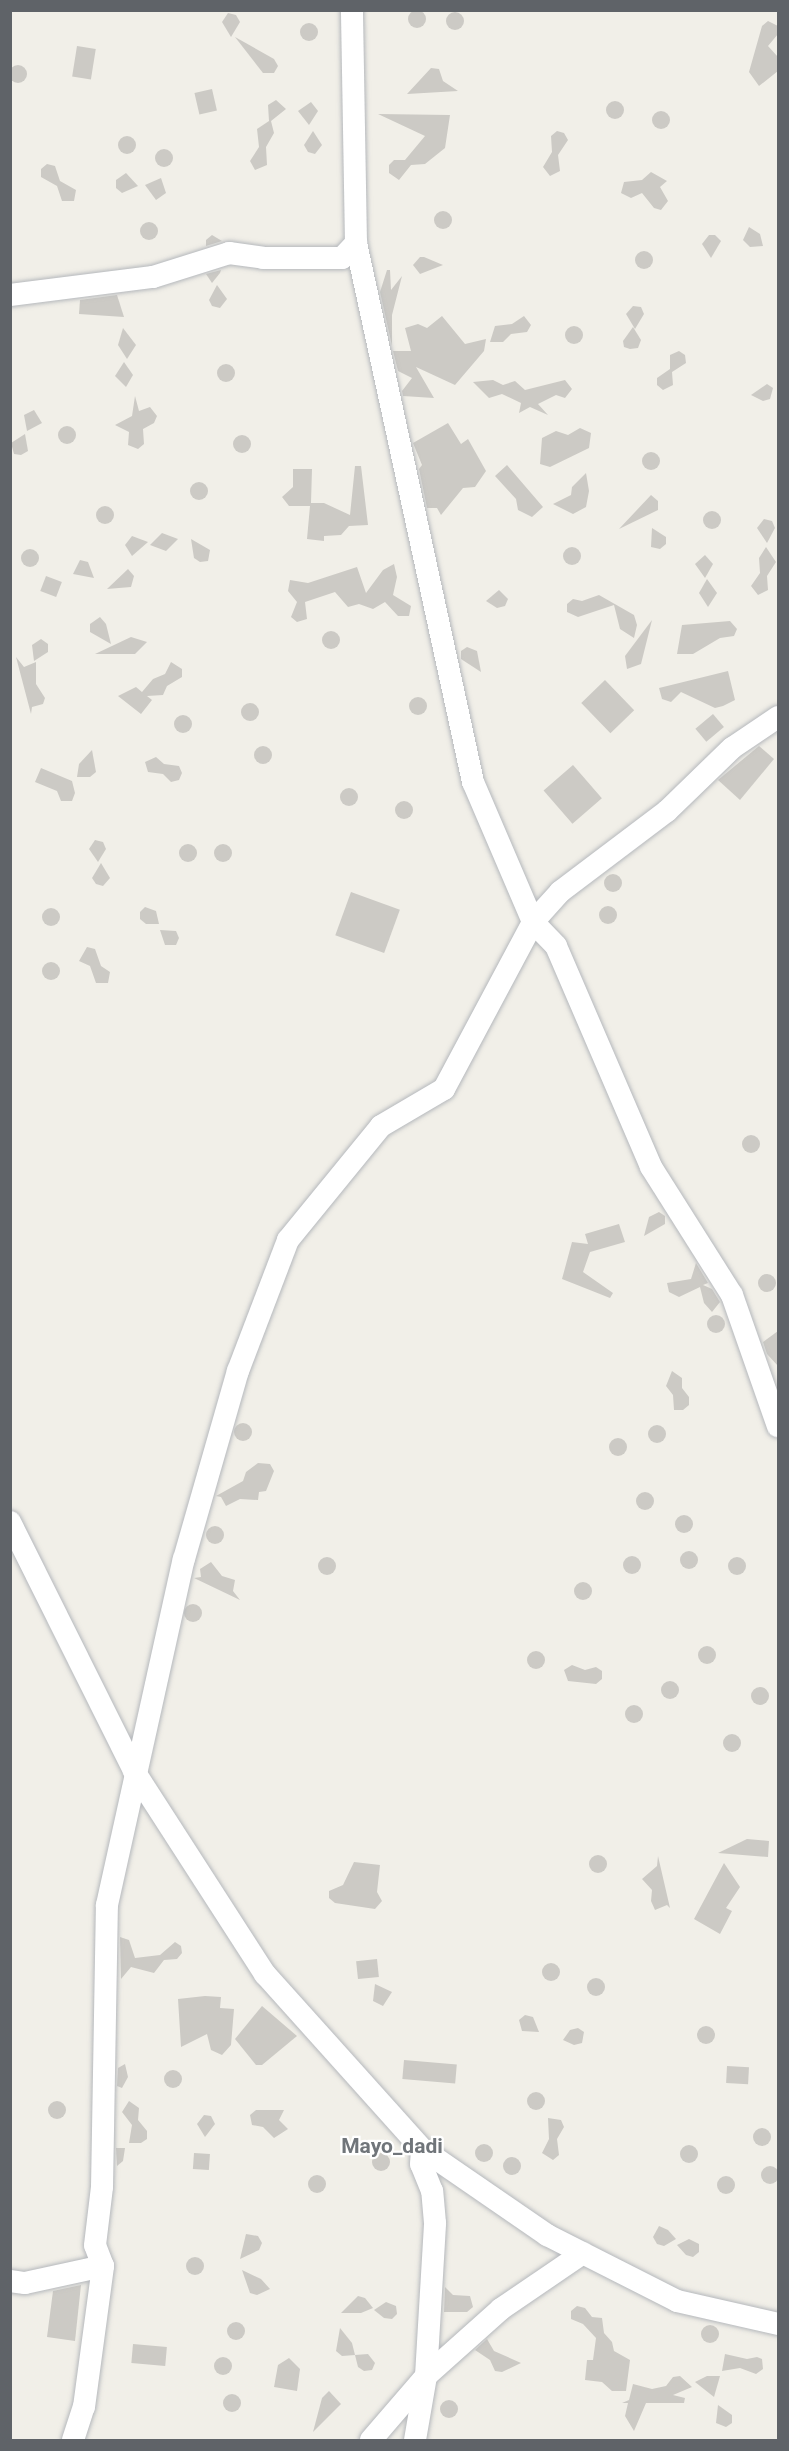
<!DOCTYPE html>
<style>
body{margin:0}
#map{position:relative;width:789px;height:2451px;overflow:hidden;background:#f1efe8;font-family:Roboto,sans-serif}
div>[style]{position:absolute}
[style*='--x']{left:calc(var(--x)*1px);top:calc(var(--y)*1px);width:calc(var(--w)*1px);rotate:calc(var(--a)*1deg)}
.building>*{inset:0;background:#cccac5;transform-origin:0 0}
.round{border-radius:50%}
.roads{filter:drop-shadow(0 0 2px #b5b8bc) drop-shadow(0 0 2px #b5b8bc)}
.minor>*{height:22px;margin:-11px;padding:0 11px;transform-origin:11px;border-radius:11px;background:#fff}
span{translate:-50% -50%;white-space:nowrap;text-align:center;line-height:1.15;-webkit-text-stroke:4.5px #fff;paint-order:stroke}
.quarter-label{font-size:21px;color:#70757a;font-weight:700}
.frame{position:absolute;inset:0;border:12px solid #5f6368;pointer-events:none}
</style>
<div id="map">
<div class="building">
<div class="round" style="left:408px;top:10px;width:18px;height:18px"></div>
<div class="round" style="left:446px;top:12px;width:18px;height:18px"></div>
<div style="clip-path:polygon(228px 13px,236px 15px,240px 22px,231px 37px,222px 22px)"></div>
<div style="clip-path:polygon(768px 21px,778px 26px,778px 34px,768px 46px,778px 57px,778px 71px,759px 86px,749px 72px,762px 26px)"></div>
<div class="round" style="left:300px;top:23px;width:18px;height:18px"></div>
<div style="clip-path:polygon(235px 37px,274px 59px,278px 66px,274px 73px,263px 73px)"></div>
<div style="left:77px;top:46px;width:19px;height:31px;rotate:9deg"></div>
<div class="round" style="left:9px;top:65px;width:18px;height:18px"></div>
<div style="clip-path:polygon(431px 68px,439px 69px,443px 81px,458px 91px,407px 94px)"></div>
<div style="left:212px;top:89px;width:22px;height:18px;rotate:77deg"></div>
<div style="clip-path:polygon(276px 100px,286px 109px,271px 121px,274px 133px,266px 147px,267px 165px,255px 170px,250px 161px,259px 147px,257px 129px,269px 121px,268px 105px)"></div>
<div class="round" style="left:606px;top:101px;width:18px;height:18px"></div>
<div style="clip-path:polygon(311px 102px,318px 111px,309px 125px,298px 111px)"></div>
<div class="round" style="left:652px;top:111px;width:18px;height:18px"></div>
<div style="clip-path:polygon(378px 114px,450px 115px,445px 148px,425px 164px,411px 165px,399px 180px,389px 173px,389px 165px,394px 160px,405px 160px,425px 136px)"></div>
<div style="clip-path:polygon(313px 131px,322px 145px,315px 154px,308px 152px,304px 145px)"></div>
<div style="clip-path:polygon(557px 131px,564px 133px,568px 140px,558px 155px,560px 171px,550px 176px,543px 167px,552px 152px,551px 136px)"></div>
<div class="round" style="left:118px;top:136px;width:18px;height:18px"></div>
<div class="round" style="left:155px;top:149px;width:18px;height:18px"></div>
<div style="clip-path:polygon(47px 164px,55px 166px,60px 181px,76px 190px,74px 201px,62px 201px,57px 186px,41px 177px,41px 169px)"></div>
<div style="clip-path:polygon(651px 172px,667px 181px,660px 187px,668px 201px,661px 210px,654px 208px,642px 193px,631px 198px,621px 193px,624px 182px,642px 180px)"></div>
<div style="clip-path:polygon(126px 173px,138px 186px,122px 193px,116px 188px,116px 180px)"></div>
<div style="clip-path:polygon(161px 178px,166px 193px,156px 200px,145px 185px)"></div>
<div class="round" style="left:434px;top:211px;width:18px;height:18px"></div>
<div class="round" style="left:140px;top:222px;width:18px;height:18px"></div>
<div style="clip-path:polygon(749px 227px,760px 234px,763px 246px,750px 247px,743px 240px)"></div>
<div style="clip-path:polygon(212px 235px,222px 241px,206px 246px,206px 240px)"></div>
<div style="clip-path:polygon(709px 235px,715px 235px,721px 241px,711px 258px,702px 244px)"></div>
<div class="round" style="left:635px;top:251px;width:18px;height:18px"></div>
<div style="clip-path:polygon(420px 257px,424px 257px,443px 265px,420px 274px,413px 265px)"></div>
<div style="clip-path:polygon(221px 270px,220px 273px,212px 283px,206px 274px)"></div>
<div style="clip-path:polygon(387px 270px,390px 270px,391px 290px,402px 276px,392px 315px,392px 346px,380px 292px)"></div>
<div style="clip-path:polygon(217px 285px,227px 299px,220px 308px,212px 306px,209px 300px)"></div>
<div style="clip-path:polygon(117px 295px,124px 317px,79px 314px,80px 300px)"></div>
<div style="clip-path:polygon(633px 306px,641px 307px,644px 314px,635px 329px,626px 314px)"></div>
<div style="clip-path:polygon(442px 316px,465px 344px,486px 339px,484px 351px,455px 385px,416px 367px,434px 398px,403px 396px,402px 391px,412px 378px,398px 371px,393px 351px,411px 351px,405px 328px,418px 324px,427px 328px)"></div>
<div style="clip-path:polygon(524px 316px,531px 325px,527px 332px,511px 334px,503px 342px,490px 342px,495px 326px,512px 324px)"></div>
<div class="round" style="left:565px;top:326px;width:18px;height:18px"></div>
<div style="clip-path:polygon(633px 327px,641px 340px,638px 348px,630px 349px,624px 347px,623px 341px)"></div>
<div style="clip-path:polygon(123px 328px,136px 345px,127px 359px,118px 345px)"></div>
<div style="clip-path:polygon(679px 351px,685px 355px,686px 363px,672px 372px,673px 385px,663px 390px,657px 385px,657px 378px,670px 369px,670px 355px)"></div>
<div style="clip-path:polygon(124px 362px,133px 375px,126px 387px,115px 376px)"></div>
<div class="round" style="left:217px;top:364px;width:18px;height:18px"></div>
<div style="clip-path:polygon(493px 380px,503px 385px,515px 381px,525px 390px,565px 380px,572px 389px,565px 398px,556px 395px,538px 404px,548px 415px,530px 407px,519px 413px,521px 403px,502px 394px,489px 398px,473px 382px)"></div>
<div style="clip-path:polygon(767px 384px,773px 388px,770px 399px,763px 401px,751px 395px)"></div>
<div style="clip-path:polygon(135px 396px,139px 411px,150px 407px,157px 416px,154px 423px,143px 429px,144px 444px,138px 449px,128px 445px,129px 432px,115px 425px,132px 416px)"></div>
<div style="clip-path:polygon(34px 410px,42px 423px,27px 431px,24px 415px)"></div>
<div style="clip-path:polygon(448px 423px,461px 444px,468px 439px,486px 471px,475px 487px,463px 488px,441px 515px,437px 508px,427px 508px,419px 469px,422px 465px,413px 443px)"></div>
<div class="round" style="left:58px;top:426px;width:18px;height:18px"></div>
<div style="clip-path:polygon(580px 428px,591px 433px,589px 448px,550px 467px,540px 464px,542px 438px,556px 431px,568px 435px)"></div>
<div style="clip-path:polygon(25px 434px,28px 451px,21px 455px,14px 454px,11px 443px)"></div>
<div class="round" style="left:233px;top:435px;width:18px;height:18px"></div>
<div class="round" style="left:642px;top:452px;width:18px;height:18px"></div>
<div style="clip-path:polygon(507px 465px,543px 507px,532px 517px,518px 510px,516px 499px,495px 476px)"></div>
<div style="clip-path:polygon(355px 466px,361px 466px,368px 525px,349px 526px,341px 535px,324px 536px,324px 541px,307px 539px,310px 506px,289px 506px,282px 497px,293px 487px,293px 469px,312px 469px,311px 503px,324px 503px,350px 515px)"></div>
<div style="clip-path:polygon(586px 473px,589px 491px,586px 507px,573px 514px,553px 504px,571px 495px,572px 487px)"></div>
<div class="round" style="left:190px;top:482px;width:18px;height:18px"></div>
<div style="clip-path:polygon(651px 495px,658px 501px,658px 510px,619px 529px)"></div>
<div class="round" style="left:96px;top:506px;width:18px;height:18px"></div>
<div class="round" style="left:703px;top:511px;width:18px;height:18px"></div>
<div style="clip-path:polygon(764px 519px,772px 521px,775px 528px,767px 543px,757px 528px)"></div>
<div style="clip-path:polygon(652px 528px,666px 537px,666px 544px,660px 549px,651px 547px)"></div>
<div style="clip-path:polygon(162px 533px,178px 539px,166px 551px,150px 545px)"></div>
<div style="clip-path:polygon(132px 536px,148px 542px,132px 556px,125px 545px)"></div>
<div style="clip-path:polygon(191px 539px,210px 550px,208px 561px,200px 562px,194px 558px)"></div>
<div style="clip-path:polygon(766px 547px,776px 562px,767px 576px,768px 590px,758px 595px,751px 586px,760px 573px,759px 558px)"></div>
<div class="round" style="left:563px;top:547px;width:18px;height:18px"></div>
<div class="round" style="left:21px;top:549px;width:18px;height:18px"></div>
<div style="clip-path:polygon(705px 555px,713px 564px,705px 578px,695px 564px)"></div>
<div style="clip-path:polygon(80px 560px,88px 562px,94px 578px,73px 574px)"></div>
<div style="clip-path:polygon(394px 564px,397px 577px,393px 595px,411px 606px,409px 616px,398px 616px,385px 602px,373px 609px,359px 604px,348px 607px,335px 592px,305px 602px,307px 619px,297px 622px,291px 617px,297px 602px,288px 591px,290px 580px,308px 583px,357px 567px,366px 593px,383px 570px)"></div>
<div style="clip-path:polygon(128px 569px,134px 576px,131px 587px,107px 589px)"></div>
<div style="left:46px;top:576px;width:17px;height:16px;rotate:21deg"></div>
<div style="clip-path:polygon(707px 579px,717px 593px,708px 607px,699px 593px)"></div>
<div style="clip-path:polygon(499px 590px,508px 599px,505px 606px,497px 608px,486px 601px)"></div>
<div style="clip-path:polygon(599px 595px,634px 615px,637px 625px,634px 638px,620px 629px,614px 605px,578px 617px,567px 612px,567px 604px,573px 599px,582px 601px)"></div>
<div style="clip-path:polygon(100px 617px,106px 624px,111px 644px,90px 632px,90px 624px)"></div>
<div style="clip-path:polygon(652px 620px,641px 664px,627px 669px,625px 656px)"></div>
<div style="clip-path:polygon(730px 621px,737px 629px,734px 636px,720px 638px,693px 654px,677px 654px,682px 625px)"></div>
<div class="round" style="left:322px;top:631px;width:18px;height:18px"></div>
<div style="clip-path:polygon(131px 637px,147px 642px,135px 654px,95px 654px)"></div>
<div style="clip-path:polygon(41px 639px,48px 644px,48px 652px,34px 661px,32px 645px)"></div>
<div style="clip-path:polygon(467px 647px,477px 651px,481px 672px,461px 659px,461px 651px)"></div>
<div style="clip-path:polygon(16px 657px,24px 667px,36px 662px,36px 684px,45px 698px,43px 704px,32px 707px,31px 714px)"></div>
<div style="clip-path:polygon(171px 662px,182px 669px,182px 677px,167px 686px,163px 695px,147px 696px,152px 700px,141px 714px,118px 696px,136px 687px,142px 692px,153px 679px,165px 674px)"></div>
<div style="clip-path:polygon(728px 671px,735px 700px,723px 706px,715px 708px,681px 692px,671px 702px,662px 699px,659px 688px)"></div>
<div style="left:605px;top:680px;width:42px;height:33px;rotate:46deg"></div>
<div class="round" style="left:409px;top:697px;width:18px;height:18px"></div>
<div class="round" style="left:241px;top:703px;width:18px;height:18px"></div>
<div style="left:713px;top:714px;width:17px;height:23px;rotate:50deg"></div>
<div class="round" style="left:174px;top:715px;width:18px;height:18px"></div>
<div style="clip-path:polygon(759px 746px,774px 759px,740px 800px,718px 780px)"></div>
<div class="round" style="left:254px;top:746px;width:18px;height:18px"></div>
<div style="clip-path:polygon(92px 750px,96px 772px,90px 777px,77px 777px,79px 764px)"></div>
<div style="clip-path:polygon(156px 757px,164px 764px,179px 766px,182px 773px,179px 780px,171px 782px,163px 774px,148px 772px,145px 762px)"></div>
<div style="left:573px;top:765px;width:44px;height:39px;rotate:49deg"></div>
<div style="clip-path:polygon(41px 768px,72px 781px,75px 793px,72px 801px,61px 801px,57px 791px,35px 782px)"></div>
<div class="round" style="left:340px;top:788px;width:18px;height:18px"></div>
<div class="round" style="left:395px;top:801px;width:18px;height:18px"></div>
<div style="clip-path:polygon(95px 840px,103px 842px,106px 849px,98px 862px,89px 849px)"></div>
<div class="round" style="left:214px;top:844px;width:18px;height:18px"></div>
<div class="round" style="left:179px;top:844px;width:18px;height:18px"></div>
<div style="clip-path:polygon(101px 863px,110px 878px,103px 886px,96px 884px,92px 878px)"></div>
<div class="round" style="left:604px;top:874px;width:18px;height:18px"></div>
<div style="left:351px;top:892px;width:52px;height:46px;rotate:20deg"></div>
<div class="round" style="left:599px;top:906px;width:18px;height:18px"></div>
<div style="clip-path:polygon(145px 907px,156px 911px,159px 924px,146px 924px,140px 919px,140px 912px)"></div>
<div class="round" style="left:42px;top:908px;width:18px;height:18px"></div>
<div style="clip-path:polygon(160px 930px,176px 931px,179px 938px,176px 945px,165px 945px)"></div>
<div style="clip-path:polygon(87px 947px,95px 949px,101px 966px,110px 972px,108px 983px,96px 983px,90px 966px,79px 961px)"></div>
<div class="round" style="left:42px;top:962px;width:18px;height:18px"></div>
<div class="round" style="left:742px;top:1135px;width:18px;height:18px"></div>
<div style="clip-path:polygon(659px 1212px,665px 1216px,665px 1224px,644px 1236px,649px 1217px)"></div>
<div style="clip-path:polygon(619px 1224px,625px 1242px,590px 1252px,583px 1272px,613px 1293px,610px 1298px,562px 1279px,572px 1242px,588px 1244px,585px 1234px)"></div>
<div style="clip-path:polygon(696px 1263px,708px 1283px,703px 1285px,712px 1289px,720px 1302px,712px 1312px,704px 1303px,700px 1287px,679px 1297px,669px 1292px,667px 1283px,691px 1279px)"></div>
<div class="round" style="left:758px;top:1274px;width:18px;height:18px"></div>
<div class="round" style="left:707px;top:1315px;width:18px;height:18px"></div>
<div style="clip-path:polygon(778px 1331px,778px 1366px,767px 1354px,763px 1342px)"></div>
<div style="clip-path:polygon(672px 1371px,682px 1378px,682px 1388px,689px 1397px,689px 1405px,683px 1410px,674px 1410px,673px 1395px,666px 1386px)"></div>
<div class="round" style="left:234px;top:1423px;width:18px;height:18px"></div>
<div class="round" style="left:648px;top:1425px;width:18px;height:18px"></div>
<div class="round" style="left:609px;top:1438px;width:18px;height:18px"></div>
<div style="clip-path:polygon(258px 1463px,270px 1464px,274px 1471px,266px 1491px,259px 1492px,258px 1500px,240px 1499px,226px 1506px,221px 1497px,216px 1496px,243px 1481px,246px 1472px)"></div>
<div class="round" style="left:636px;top:1492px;width:18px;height:18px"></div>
<div class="round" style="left:675px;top:1515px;width:18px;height:18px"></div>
<div class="round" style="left:206px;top:1526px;width:18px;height:18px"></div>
<div class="round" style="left:680px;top:1551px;width:18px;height:18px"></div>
<div class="round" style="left:623px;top:1556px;width:18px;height:18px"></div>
<div class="round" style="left:728px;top:1557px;width:18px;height:18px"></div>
<div class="round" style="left:318px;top:1557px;width:18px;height:18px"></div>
<div style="clip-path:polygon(211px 1562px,222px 1576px,235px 1580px,233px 1591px,240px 1600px,194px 1578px,201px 1577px,200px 1569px)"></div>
<div class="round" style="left:574px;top:1582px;width:18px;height:18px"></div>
<div class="round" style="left:184px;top:1604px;width:18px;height:18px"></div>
<div class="round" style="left:698px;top:1646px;width:18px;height:18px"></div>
<div class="round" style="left:527px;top:1651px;width:18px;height:18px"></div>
<div style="clip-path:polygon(572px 1665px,585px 1670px,596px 1667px,602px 1671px,602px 1679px,596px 1684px,568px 1681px,564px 1670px)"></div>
<div class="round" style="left:661px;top:1681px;width:18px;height:18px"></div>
<div class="round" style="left:751px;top:1687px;width:18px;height:18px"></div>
<div class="round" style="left:625px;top:1705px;width:18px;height:18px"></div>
<div class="round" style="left:723px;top:1734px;width:18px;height:18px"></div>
<div style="clip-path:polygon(747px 1839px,769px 1841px,768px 1857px,718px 1853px)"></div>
<div class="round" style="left:589px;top:1855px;width:18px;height:18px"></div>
<div style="clip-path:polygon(658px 1856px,670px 1908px,667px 1905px,655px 1910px,651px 1901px,652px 1890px,642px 1879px,657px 1866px)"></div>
<div style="clip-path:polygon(354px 1862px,380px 1865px,377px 1892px,382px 1901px,375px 1909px,335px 1903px,329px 1898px,329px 1891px,343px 1885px)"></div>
<div style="clip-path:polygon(724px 1863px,740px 1887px,726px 1908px,732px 1911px,720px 1934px,694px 1919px)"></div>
<div style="clip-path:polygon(120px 1937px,129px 1940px,135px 1958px,160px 1955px,175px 1942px,181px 1946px,182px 1953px,177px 1959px,164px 1960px,154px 1973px,131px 1967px,121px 1979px)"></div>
<div style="left:377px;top:1959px;width:18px;height:21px;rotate:84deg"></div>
<div class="round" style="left:542px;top:1963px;width:18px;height:18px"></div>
<div class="round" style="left:587px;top:1978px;width:18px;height:18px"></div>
<div style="clip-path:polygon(375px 1984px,392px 1992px,383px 2006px,373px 2001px)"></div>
<div style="clip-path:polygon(205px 1996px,221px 1997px,220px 2008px,234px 2009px,231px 2045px,222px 2055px,211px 2050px,207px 2034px,181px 2047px,178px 1999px)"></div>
<div style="clip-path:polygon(262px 2006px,297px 2036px,262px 2065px,256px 2065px,235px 2039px)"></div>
<div style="clip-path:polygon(525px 2015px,533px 2017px,539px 2032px,522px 2031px,519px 2020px)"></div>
<div class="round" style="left:697px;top:2026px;width:18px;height:18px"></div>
<div style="clip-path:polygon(578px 2028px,584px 2032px,582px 2043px,574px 2045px,563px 2040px,570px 2030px)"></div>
<div style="left:404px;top:2060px;width:53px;height:19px;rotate:5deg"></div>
<div style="clip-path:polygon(125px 2064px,128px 2077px,122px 2088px,117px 2086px,118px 2068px)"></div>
<div style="left:727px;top:2066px;width:22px;height:17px;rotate:3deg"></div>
<div class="round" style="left:164px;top:2070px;width:18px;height:18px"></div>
<div class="round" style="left:527px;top:2092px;width:18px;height:18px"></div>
<div style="clip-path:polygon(129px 2101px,139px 2108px,138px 2120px,147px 2131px,147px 2139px,141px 2143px,129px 2143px,132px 2125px,122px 2112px)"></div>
<div class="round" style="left:48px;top:2101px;width:18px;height:18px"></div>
<div style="clip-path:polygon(256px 2110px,284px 2110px,279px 2120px,288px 2129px,274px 2138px,263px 2127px,252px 2125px,250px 2115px)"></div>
<div style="clip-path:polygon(204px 2115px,211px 2116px,215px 2124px,205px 2137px,197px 2124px)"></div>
<div style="clip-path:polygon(548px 2118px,561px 2120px,564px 2127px,557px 2139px,559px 2155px,553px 2160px,542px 2153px,549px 2139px)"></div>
<div class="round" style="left:753px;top:2128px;width:18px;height:18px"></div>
<div class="round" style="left:475px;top:2144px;width:18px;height:18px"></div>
<div class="round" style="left:680px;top:2145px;width:18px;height:18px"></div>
<div style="clip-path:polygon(116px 2148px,125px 2148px,123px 2161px,117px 2166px)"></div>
<div style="left:194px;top:2153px;width:16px;height:16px;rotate:4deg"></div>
<div class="round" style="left:372px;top:2153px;width:18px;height:18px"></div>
<div class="round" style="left:503px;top:2157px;width:18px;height:18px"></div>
<div class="round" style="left:761px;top:2166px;width:18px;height:18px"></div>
<div class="round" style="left:308px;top:2175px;width:18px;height:18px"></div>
<div class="round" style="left:717px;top:2176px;width:18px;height:18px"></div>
<div style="clip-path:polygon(659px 2226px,668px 2230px,676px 2239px,664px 2246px,657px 2244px,653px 2237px)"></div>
<div style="clip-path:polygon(246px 2234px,258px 2236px,262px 2243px,259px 2250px,240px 2259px)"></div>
<div style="clip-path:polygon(689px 2239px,699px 2244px,699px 2252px,693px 2257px,686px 2255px,677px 2245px)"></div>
<div class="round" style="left:186px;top:2257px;width:18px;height:18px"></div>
<div style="clip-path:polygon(242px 2270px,261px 2279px,270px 2289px,257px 2295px,250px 2293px)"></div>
<div style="clip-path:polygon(81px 2285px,75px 2341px,47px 2337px,53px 2291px)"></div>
<div style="clip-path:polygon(445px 2287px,453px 2295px,470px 2296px,473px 2307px,467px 2312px,444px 2312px)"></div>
<div style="clip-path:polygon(358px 2296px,365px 2298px,373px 2308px,361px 2313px,341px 2313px)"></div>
<div style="clip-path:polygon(386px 2302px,396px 2306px,397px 2314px,392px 2319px,384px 2318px,374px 2310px)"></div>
<div style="clip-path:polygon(577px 2306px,585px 2308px,592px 2317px,602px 2318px,604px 2333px,612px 2342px,614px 2351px,630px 2360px,626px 2391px,612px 2391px,602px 2382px,585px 2380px,587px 2360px,593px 2360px,596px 2338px,583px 2324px,571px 2319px,571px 2311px)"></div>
<div class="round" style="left:227px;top:2322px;width:18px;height:18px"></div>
<div class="round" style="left:701px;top:2325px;width:18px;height:18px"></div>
<div style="clip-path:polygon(340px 2328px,352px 2343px,355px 2355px,342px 2356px,336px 2351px)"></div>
<div style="clip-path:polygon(487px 2339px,494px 2351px,521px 2363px,502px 2372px,495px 2371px,490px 2360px,475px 2350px)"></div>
<div style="left:133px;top:2344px;width:34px;height:19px;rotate:5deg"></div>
<div style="clip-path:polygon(368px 2354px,375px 2363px,372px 2370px,364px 2371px,358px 2367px,355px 2355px)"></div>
<div style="clip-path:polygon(725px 2354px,747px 2359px,757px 2357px,762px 2359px,763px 2369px,756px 2374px,740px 2368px,722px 2371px)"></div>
<div class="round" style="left:214px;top:2357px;width:18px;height:18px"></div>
<div style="clip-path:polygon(289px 2358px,300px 2369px,297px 2391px,274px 2387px,278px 2365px)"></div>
<div style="clip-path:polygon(680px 2376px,692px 2387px,673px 2395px,685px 2398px,684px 2403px,646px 2403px,634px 2431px,625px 2416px,628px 2403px,622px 2403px,629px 2400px,633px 2384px,652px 2389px,666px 2386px,673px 2377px)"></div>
<div style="clip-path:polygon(707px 2376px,720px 2376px,714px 2397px,695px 2382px)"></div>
<div style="clip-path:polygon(329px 2391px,341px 2404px,313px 2432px,322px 2398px)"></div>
<div class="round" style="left:223px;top:2394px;width:18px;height:18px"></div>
<div class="round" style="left:440px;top:2400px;width:18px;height:18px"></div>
<div style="clip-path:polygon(718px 2405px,732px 2415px,732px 2423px,726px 2427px,716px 2423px)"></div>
</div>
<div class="roads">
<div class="minor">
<div style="--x:10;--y:295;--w:144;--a:-7.2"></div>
<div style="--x:153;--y:277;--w:80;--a:-17.5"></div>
<div style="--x:229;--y:253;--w:34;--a:8"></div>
<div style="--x:263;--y:258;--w:79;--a:0"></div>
<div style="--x:342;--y:258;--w:21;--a:-47"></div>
<div style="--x:778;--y:717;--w:55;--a:146"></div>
<div style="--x:732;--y:748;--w:91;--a:135.9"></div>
<div style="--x:667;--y:811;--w:134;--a:142.9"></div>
<div style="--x:560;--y:892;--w:40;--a:132"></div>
<div style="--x:533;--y:922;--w:33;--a:46"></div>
<div style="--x:556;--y:946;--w:241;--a:66.7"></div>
<div style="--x:651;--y:1167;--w:151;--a:57.7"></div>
<div style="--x:732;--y:1295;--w:139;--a:70.7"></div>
<div style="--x:10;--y:1522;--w:278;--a:63.5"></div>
<div style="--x:134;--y:1771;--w:242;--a:57.2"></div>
<div style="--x:265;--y:1974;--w:235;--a:48.1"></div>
<div style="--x:422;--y:2149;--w:152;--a:34.5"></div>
<div style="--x:547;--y:2235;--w:146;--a:26.9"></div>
<div style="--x:677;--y:2301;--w:104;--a:12.8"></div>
<div style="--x:10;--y:2281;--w:15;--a:8"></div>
<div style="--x:25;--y:2283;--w:80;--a:-12.3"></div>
<div style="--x:73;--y:2440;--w:35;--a:-72"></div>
<div style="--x:84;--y:2407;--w:142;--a:-82.3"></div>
<div style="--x:103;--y:2266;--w:22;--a:-111"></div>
<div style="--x:95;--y:2245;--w:58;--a:-83.1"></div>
<div style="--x:102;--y:2187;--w:282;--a:-89"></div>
<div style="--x:107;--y:1905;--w:354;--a:-77.5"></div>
<div style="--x:184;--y:1559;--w:196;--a:-74"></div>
<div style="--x:238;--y:1371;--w:140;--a:-69.1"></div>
<div style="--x:288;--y:1240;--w:147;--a:-50.8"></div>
<div style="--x:381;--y:1126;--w:73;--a:-30.4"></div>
<div style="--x:444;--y:1089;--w:189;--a:-61.9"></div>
<div style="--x:533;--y:922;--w:152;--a:-113.2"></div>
<div style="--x:473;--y:782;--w:552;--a:-102.25"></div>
<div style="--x:356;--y:243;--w:233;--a:-91"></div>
<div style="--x:371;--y:2440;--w:84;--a:-49.3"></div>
<div style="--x:426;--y:2376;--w:101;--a:-41.8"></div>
<div style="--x:501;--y:2309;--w:99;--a:-34.3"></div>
<div style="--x:415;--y:2440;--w:65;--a:-80.2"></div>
<div style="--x:426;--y:2376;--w:153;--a:-86.6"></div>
<div style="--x:435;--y:2223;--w:32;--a:-95"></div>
<div style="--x:432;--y:2191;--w:29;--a:-112"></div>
<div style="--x:421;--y:2164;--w:15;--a:-86"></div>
</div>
</div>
<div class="quarter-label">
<span style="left:392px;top:2146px">Mayo_dadi</span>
</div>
<div class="frame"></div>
</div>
